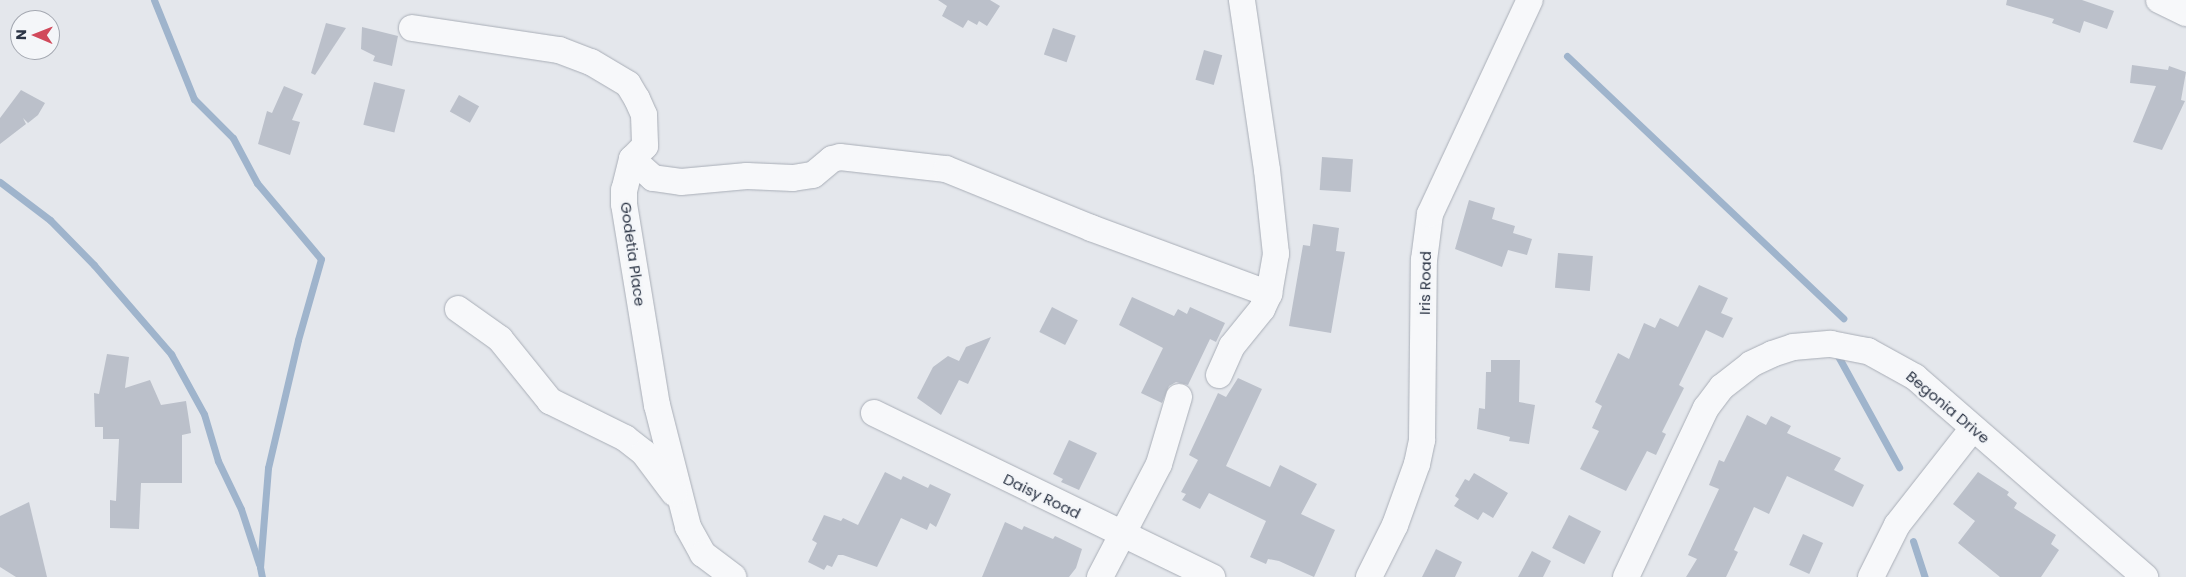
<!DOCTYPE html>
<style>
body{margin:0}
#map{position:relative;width:2186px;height:577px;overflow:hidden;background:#e4e7ec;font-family:Poppins,sans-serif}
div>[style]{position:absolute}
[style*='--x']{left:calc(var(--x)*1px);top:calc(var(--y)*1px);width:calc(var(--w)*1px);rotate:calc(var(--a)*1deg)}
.stream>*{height:7px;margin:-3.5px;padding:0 3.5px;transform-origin:3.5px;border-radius:3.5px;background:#9fb4cc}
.building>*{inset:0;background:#bbc0ca;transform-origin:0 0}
.roads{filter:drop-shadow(0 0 1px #a9aeb7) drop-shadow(0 0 1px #a9aeb7)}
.minor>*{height:26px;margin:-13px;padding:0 13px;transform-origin:13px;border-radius:13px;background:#f7f8fa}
span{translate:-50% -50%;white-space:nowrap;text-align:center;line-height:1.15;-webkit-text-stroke:5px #f4f6f9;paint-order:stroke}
.street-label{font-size:15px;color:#2b3445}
.north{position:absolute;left:10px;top:10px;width:50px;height:50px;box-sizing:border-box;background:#f4f6f9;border:1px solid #a4a8b1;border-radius:50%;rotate:271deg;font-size:14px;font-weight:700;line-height:20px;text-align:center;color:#2b3445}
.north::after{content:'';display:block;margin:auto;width:18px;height:22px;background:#d1495b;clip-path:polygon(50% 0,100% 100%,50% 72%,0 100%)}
</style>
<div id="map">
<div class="stream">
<div style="--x:154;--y:0;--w:107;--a:68"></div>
<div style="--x:194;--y:99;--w:55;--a:45"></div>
<div style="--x:233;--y:138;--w:51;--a:61.9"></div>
<div style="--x:257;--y:183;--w:99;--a:49.9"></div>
<div style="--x:321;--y:259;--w:84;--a:105.9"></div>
<div style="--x:298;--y:340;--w:131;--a:103.2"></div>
<div style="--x:268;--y:468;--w:99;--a:94.6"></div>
<div style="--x:260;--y:567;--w:10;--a:79"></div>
<div style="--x:1567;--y:56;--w:381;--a:43.5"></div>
<div style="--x:0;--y:182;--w:63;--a:37.2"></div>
<div style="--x:50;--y:220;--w:63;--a:45.6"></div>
<div style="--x:94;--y:265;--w:118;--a:49.1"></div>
<div style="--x:171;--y:354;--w:68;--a:61.2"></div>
<div style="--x:204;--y:414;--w:49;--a:73.4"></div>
<div style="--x:218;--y:461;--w:53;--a:64.4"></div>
<div style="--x:241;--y:509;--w:58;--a:71.9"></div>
<div style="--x:1838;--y:356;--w:127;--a:61.2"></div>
<div style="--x:1913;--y:541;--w:38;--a:72"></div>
</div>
<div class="building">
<div style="clip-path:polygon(938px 0,990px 0,1000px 6px,987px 26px,979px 21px,977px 25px,968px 20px,963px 28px,942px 16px,947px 6px)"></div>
<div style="clip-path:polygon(2007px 0,2082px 0,2114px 11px,2107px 29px,2084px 21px,2080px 33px,2052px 23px,2054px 19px,2006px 5px)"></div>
<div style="clip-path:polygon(326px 23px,346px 28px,315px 75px,311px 73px)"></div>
<div style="clip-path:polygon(362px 27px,398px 36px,392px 66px,373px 61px,375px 56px,361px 49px)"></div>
<div style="left:1053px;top:28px;width:24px;height:28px;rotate:19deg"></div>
<div style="left:1204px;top:50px;width:19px;height:31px;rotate:16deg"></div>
<div style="clip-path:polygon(2132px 65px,2168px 70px,2169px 66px,2186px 72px,2181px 100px,2185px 101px,2162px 150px,2133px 142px,2156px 86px,2130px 83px)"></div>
<div style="left:374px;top:82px;width:32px;height:44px;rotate:14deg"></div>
<div style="clip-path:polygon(284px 86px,303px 94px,292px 120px,300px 122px,290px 155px,258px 144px,267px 111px,272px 113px)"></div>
<div style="clip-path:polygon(21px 90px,45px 103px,38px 115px,28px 123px,23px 118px,26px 124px,0 144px,0 118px)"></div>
<div style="left:459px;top:95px;width:23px;height:19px;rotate:29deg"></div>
<div style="left:1322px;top:157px;width:31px;height:33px;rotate:4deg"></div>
<div style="clip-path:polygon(1469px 200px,1495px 208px,1492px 219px,1515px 226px,1513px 233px,1532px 239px,1527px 255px,1508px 250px,1502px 267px,1455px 249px)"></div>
<div style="clip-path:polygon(1313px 224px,1339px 228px,1336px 251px,1345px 252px,1331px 333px,1289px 326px,1303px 245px,1310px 246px)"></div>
<div style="left:1558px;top:253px;width:35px;height:35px;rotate:5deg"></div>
<div style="clip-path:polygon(1699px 285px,1728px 298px,1721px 313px,1733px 318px,1723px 338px,1706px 330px,1679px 385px,1684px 388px,1662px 432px,1666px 434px,1656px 455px,1647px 451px,1626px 491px,1580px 469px,1599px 431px,1592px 428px,1602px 406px,1595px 402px,1618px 353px,1629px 359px,1644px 323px,1655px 328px,1660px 318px,1678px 327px)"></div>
<div style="clip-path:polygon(1132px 297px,1174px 316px,1178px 309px,1187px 314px,1190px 307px,1225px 323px,1216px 342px,1210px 339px,1188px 385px,1176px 382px,1169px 386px,1162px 403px,1141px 393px,1163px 348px,1119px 325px)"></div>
<div style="left:1052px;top:307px;width:29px;height:28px;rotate:27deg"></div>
<div style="clip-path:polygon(991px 337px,968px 384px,959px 380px,941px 415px,917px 398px,933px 367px,948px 356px,959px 361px,966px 347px)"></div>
<div style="clip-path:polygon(107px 354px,129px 357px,125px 388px,150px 380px,161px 405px,186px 401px,191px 433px,182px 435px,182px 483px,141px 483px,139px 529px,110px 528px,110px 500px,116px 501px,119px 439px,103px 439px,103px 427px,95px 427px,94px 393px,99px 394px)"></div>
<div style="clip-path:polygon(1491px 360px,1520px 360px,1519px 402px,1535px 405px,1529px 444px,1509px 441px,1510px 437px,1477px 429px,1479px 408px,1485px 409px,1486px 372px,1491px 372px)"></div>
<div style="clip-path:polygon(1238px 378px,1262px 389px,1226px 466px,1270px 487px,1280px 465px,1317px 484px,1301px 514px,1335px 530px,1314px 577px,1279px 561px,1268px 559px,1266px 564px,1250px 557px,1266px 521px,1209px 493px,1200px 509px,1182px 500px,1186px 494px,1181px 492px,1198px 460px,1189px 455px,1218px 393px,1226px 397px)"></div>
<div style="clip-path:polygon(1747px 415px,1766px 425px,1771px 416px,1791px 426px,1787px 433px,1841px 458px,1834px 470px,1864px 485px,1853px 507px,1787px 476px,1769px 514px,1754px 507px,1734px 550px,1738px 552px,1726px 577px,1686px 577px,1697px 559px,1688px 555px,1719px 489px,1709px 485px,1719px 460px,1724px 462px)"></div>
<div style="clip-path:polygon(1069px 440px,1097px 453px,1079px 490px,1061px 482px,1063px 479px,1053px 474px)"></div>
<div style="clip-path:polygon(885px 472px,901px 480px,903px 476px,928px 488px,930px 484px,951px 494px,936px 527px,930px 523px,927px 530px,901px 518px,877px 567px,843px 555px,838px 555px,832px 567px,827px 565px,824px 570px,808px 562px,817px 543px,812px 540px,824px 515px,841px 521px,843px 518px,858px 525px)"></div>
<div style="clip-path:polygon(1978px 472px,2009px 492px,2007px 495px,2017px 503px,2014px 508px,2056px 535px,2051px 544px,2059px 550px,2041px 577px,2000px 577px,1958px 543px,1975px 521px,1953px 504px)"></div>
<div style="clip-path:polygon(1474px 473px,1508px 493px,1493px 518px,1483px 512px,1478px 520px,1454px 506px,1459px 499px,1455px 496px,1465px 479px,1469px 481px)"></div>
<div style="clip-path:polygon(29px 502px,47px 577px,16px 577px,0 567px,0 516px)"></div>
<div style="left:1569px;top:515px;width:36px;height:37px;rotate:27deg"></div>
<div style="clip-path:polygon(1005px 522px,1022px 530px,1024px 526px,1053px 539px,1055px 536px,1082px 549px,1076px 568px,1069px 577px,982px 577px)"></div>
<div style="left:1803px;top:534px;width:22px;height:34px;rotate:24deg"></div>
<div style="clip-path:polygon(1436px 549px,1462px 562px,1455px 577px,1422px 577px)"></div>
<div style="clip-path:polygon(1532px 551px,1551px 561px,1543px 577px,1518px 577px)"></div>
</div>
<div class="roads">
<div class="minor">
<div style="--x:2159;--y:0;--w:30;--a:26"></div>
<div style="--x:412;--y:28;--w:149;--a:8.5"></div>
<div style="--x:559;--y:50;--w:34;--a:21"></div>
<div style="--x:591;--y:62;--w:43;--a:30.7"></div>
<div style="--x:628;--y:84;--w:17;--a:59"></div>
<div style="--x:637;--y:99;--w:17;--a:66"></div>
<div style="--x:644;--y:115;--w:31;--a:88"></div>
<div style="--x:645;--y:146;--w:18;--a:135"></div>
<div style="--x:632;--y:159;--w:32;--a:104"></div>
<div style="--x:624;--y:190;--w:14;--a:90"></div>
<div style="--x:624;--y:204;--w:204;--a:80.7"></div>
<div style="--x:657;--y:405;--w:126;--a:75.7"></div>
<div style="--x:688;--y:527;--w:31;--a:61"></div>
<div style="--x:703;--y:554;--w:38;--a:37"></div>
<div style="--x:632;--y:159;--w:28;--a:42"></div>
<div style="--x:653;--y:178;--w:28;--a:8"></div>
<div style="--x:681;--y:182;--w:66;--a:-5.2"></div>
<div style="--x:747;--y:176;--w:46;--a:2.5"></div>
<div style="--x:793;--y:178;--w:20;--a:-9"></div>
<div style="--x:813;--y:175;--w:25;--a:-40"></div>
<div style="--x:832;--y:159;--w:8;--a:-14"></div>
<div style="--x:840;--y:157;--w:107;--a:6.5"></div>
<div style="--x:946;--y:169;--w:157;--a:22.1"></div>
<div style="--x:1091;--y:228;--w:190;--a:20.3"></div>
<div style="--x:458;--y:309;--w:52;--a:35.5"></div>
<div style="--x:500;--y:339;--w:80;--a:51.1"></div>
<div style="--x:550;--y:401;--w:84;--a:26.3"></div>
<div style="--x:625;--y:438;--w:24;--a:38"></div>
<div style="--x:644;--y:453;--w:50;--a:53.1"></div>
<div style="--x:1219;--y:375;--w:32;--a:-66"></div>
<div style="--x:1232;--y:346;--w:48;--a:-51"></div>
<div style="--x:1262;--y:309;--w:17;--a:-65"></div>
<div style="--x:1269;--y:294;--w:41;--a:-80.1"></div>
<div style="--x:1276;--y:254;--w:84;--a:-96.1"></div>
<div style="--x:1267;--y:170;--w:172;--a:-98.4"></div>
<div style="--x:874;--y:413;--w:376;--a:25.9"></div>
<div style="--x:1100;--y:577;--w:127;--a:-62.4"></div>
<div style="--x:1159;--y:464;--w:70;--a:-73.4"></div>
<div style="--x:1369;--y:577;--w:58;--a:-63.4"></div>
<div style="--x:1395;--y:525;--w:65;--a:-70.2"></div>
<div style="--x:1417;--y:464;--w:25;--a:-78"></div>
<div style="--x:1422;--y:440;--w:180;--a:-89.4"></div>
<div style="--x:1424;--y:260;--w:46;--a:-82.6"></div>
<div style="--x:1430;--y:214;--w:236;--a:-65"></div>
<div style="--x:1626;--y:577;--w:187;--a:-64.7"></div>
<div style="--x:1706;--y:408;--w:26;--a:-53"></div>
<div style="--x:1722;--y:387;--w:37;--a:-38"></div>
<div style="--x:1751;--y:364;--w:23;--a:-25"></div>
<div style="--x:1772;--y:354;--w:22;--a:-18"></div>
<div style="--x:1793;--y:347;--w:38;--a:-5"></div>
<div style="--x:1831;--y:344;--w:38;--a:11"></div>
<div style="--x:1868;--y:351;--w:54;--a:29"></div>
<div style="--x:1915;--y:377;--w:305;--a:41"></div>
<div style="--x:1871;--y:577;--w:58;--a:-63.4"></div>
<div style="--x:1897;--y:525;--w:123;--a:-51.9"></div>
</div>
</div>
<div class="street-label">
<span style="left:633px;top:254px;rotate:82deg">Godetia Place</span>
<span style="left:1425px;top:283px;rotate:-89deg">Iris Road</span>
<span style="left:1948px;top:407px;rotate:40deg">Begonia Drive</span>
<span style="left:1042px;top:496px;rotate:26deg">Daisy Road</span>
</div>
<div class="north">N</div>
</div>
